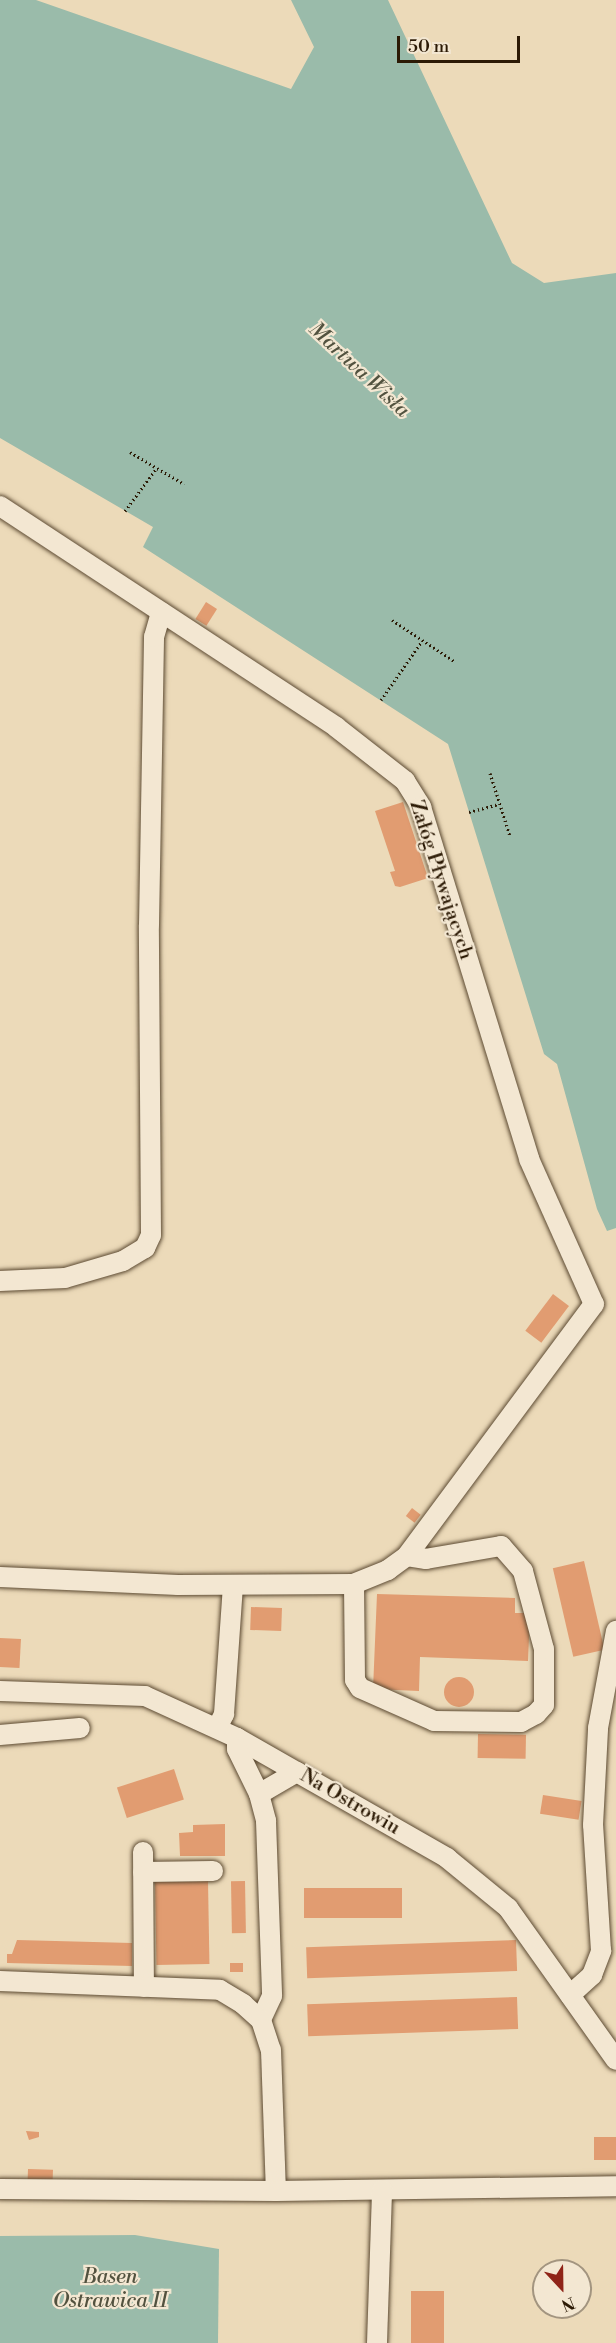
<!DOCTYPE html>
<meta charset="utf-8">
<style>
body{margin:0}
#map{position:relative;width:616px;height:2343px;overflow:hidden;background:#ecdab9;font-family:"Libre Bodoni",serif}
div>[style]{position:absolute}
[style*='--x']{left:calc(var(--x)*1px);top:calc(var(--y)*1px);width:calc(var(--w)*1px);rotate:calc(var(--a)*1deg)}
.water>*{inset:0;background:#9abbaa}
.building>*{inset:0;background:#e19c71;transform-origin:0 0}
.round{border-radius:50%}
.path>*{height:3px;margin-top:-1.5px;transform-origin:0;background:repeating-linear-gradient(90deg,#2c1a05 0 1.5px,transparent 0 4.5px)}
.roads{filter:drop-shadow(0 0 2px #5c4a32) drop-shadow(0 0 2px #5c4a32)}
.minor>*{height:20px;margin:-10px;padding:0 10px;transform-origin:10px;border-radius:10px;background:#f3e7d2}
span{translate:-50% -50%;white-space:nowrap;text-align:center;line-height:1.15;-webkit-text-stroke:4.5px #f3e7d2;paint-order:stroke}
.street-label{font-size:20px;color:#2c1a05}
.water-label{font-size:21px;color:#52523f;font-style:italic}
.north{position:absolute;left:532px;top:2259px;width:60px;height:60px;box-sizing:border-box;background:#f3e7d2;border:2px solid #a39580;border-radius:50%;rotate:158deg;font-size:16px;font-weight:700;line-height:24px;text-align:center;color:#2c1a05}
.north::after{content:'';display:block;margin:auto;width:21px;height:27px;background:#8f2418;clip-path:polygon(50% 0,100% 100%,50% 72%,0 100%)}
.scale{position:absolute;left:397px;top:36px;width:123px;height:27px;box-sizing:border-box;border:3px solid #2c1a05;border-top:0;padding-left:8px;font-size:18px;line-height:21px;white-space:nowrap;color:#2c1a05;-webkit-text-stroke:4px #f3e7d2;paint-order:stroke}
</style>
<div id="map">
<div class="water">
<div style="clip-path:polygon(0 0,36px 0,291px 89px,314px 47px,291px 0,388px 0,512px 263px,544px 283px,616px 273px,616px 1228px,607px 1231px,597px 1209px,557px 1064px,544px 1054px,448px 744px,143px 547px,153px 527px,0 438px)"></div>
<div style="clip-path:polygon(135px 2235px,219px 2249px,218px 2343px,0 2343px,0 2236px)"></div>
</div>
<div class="building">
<div style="left:206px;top:602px;width:13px;height:20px;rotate:32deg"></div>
<div style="clip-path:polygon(403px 802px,428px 878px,400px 887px,395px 886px,390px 872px,395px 871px,375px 811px)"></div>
<div style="left:553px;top:1294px;width:20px;height:46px;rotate:37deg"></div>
<div style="left:412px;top:1508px;width:11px;height:10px;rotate:38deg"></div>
<div style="left:584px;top:1561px;width:91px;height:32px;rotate:77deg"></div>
<div style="clip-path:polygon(377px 1594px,515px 1598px,515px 1613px,530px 1613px,528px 1661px,420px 1657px,419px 1691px,373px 1689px)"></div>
<div style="left:251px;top:1607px;width:31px;height:23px;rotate:2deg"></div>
<div style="left:0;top:1638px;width:21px;height:29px;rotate:3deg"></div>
<div class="round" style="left:444px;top:1677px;width:30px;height:30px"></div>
<div style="left:478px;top:1734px;width:48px;height:24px;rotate:1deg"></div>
<div style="left:174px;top:1769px;width:32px;height:60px;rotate:72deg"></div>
<div style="left:543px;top:1795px;width:39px;height:19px;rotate:9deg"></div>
<div style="clip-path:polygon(225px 1824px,225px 1856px,180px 1856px,179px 1833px,193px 1832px,193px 1825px)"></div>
<div style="left:208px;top:1881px;width:83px;height:53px;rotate:89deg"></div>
<div style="left:245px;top:1881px;width:52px;height:14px;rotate:89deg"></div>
<div style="left:402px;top:1888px;width:30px;height:98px;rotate:90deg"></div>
<div style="clip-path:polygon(17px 1940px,132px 1943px,132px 1966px,7px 1963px,7px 1954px,12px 1954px)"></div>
<div style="left:516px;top:1940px;width:31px;height:210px;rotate:88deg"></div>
<div style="left:230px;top:1963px;width:13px;height:9px"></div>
<div style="left:517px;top:1997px;width:32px;height:210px;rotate:88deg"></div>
<div style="clip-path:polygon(26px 2131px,39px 2132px,39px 2137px,29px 2140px)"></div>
<div style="left:616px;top:2137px;width:23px;height:22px;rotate:90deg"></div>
<div style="left:28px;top:2169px;width:25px;height:10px;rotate:2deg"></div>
<div style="left:411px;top:2291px;width:33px;height:52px"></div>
</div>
<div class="path">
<div style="--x:130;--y:452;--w:63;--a:30.7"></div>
<div style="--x:125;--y:511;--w:52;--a:-53.6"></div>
<div style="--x:392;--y:620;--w:74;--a:33.5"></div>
<div style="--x:381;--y:700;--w:72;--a:-55.2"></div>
<div style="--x:490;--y:773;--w:66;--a:72.4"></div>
<div style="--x:469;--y:812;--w:31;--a:-15"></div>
</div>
<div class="roads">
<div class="minor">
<div style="--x:0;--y:506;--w:402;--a:33.3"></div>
<div style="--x:336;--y:727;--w:88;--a:38"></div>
<div style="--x:405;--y:781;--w:31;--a:58"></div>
<div style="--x:421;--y:807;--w:368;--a:72.9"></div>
<div style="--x:529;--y:1159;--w:159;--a:65.9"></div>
<div style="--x:594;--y:1304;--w:314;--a:126.6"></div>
<div style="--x:407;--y:1556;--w:24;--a:144"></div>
<div style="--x:388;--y:1570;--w:37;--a:158"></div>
<div style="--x:354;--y:1584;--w:176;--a:179.7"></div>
<div style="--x:178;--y:1585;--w:178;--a:-177.4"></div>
<div style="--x:0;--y:1281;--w:65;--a:-2.6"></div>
<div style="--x:65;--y:1278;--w:60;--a:-16.3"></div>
<div style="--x:123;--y:1261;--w:26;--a:-31"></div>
<div style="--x:145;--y:1248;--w:14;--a:-65"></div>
<div style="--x:151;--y:1235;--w:310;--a:-90.4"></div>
<div style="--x:149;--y:925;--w:288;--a:-89"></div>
<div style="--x:154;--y:637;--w:26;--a:-74"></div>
<div style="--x:354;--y:1584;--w:96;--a:89.4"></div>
<div style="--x:355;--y:1680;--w:9;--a:58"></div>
<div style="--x:360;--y:1688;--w:81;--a:24"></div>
<div style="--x:434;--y:1721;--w:87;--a:0.7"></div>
<div style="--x:521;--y:1722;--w:17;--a:-28"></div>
<div style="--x:536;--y:1714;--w:12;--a:-48"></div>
<div style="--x:544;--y:1705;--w:56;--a:-90"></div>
<div style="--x:544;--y:1649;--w:81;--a:-105.1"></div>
<div style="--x:523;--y:1571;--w:33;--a:-131"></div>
<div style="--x:501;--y:1546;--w:76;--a:170.2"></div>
<div style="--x:426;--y:1559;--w:19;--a:-171"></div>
<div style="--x:0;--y:1691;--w:145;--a:2"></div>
<div style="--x:145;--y:1696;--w:101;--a:24.5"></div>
<div style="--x:237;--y:1738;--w:242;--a:29.7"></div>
<div style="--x:447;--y:1858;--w:79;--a:39.3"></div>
<div style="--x:508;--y:1908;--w:186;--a:54.6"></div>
<div style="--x:217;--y:1728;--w:16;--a:-63"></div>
<div style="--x:224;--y:1714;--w:129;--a:-86"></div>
<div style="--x:0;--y:1735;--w:80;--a:-5"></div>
<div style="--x:237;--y:1738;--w:11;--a:90"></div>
<div style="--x:237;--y:1749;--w:50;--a:63.9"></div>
<div style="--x:259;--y:1794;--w:28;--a:75"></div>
<div style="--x:266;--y:1821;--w:175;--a:88"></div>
<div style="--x:272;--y:1996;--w:26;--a:115"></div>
<div style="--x:259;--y:1794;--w:44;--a:-30.1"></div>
<div style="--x:143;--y:1852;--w:135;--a:89.6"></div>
<div style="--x:143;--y:1872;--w:70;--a:-0.8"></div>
<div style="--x:0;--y:1981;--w:220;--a:2.3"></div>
<div style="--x:220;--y:1990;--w:27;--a:31"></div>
<div style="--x:243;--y:2004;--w:24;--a:42"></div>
<div style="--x:261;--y:2020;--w:32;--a:72"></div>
<div style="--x:271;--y:2050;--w:141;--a:88"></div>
<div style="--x:570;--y:1995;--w:30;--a:-42"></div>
<div style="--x:592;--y:1975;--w:26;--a:-69"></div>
<div style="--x:601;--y:1951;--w:126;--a:-93.6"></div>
<div style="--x:593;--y:1825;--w:97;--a:-87"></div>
<div style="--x:598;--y:1728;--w:99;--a:-79.5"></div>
<div style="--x:0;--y:2189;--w:276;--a:0.4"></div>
<div style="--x:276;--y:2191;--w:340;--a:-0.8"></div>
<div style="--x:377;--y:2343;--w:153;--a:-88.1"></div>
</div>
</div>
<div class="street-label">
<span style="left:441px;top:880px;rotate:72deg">Załóg Pływających</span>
<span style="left:350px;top:1802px;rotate:30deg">Na Ostrowiu</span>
</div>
<div class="water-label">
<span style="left:359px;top:370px;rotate:43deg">Martwa Wisła</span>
<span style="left:110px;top:2289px">Basen<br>Ostrawica II</span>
</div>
<div class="north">N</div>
<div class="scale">50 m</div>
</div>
